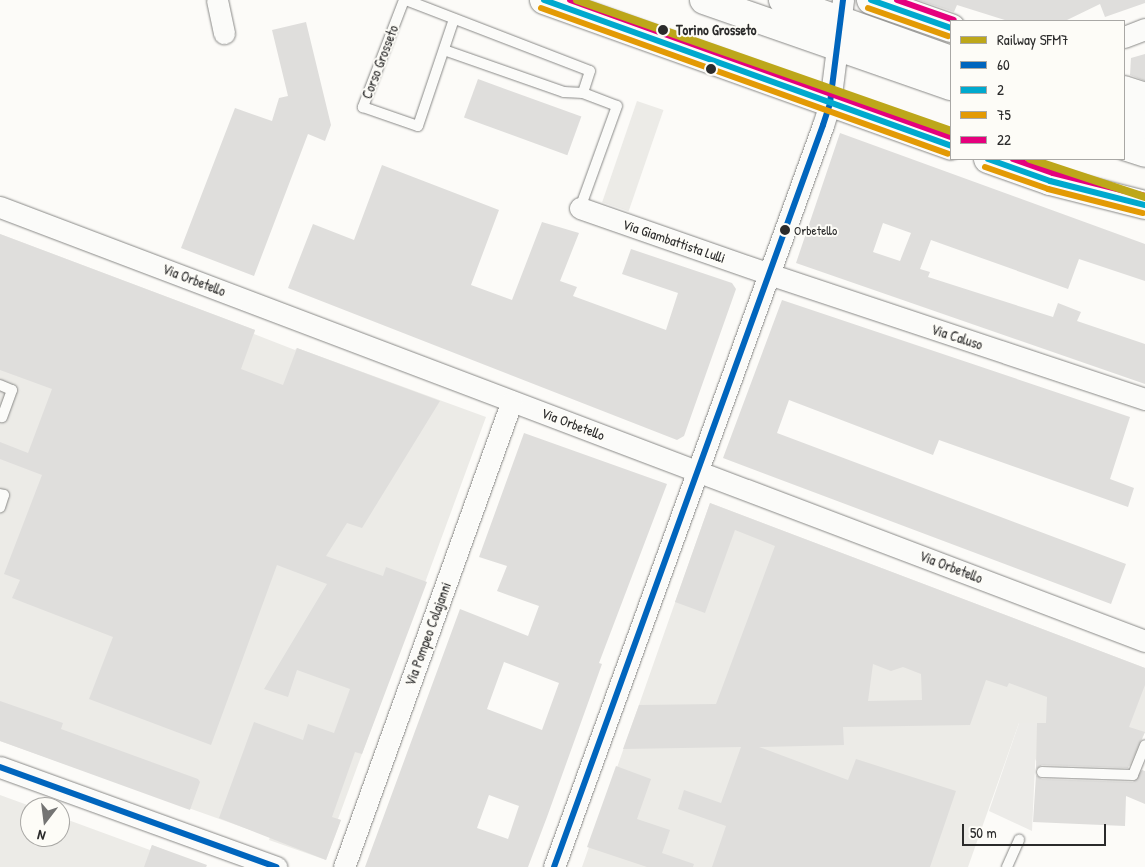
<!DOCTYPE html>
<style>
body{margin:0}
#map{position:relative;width:1145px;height:867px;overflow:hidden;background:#fcfbf8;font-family:"Patrick Hand",sans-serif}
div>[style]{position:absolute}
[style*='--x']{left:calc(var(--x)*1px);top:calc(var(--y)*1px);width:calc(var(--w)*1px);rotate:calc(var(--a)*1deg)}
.built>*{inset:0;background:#ecebe7;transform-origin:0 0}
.green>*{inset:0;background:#ecebe8}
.building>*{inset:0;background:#dfdedc;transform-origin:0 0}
.roads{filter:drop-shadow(0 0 1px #898987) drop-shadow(0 0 1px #898987)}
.lane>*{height:10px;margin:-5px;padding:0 5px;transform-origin:5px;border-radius:5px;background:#fbfbf9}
.street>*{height:21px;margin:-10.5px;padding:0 10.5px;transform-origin:10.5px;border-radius:10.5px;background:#fbfbf9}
.secondary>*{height:28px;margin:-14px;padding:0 14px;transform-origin:14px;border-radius:14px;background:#fbfbf9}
.primary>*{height:28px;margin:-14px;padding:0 14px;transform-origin:14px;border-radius:14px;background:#fbfbf9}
.bus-1>*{height:6px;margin:-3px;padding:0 3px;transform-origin:3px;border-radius:3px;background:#0065bd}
.bus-2>*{height:6px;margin:-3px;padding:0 3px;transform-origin:3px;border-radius:3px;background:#00a9ce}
.bus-3>*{height:6px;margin:-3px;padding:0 3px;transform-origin:3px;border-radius:3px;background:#e39a04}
.bus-4>*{height:6px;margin:-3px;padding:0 3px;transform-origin:3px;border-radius:3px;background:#e5007d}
.rail-1>*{height:8px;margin:-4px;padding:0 4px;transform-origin:4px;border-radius:4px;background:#bda71a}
.dots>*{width:14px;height:14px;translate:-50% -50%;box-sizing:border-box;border:2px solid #fdfcf7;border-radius:50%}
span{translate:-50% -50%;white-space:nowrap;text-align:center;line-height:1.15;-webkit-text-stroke:4px #fdfcf7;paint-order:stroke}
.bus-label{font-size:13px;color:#2b2b2b}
.left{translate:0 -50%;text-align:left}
.stop-label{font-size:14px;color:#2b2b2b;font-weight:700}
.street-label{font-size:14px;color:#2b2b2b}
.legend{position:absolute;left:950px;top:20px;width:175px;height:140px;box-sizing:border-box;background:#fdfcf7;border:1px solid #a9a8a5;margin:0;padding:6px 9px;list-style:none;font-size:15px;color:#2b2b2b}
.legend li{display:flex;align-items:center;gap:10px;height:25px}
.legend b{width:25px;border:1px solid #a9a8a5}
.north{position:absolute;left:20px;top:797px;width:50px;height:50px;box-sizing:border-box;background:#fdfcf7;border:1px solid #a9a8a5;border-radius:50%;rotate:195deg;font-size:14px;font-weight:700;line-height:20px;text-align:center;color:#2b2b2b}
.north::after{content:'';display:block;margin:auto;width:18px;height:22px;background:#747473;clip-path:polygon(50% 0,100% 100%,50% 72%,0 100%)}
.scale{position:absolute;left:962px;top:824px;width:144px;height:22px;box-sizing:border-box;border:2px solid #2b2b2b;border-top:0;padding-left:6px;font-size:15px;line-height:18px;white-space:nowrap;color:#2b2b2b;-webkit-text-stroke:4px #fdfcf7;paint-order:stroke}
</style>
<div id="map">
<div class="built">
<div style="left:637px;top:101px;width:28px;height:107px;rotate:19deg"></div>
<div style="clip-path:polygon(0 234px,255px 330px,254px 334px,295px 350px,297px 348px,486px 417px,338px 819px,341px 820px,326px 860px,269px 840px,270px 837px,0 741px)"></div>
<div style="clip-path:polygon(710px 503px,1145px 668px,1145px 732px,1132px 766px,1036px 761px,1019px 723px,968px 867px,582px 867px)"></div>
<div style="clip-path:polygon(0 795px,33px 807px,30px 807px,30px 837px,60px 837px,60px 817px,150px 850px,152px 845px,207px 867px,0 867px)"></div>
</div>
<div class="green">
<div style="clip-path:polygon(1019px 723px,1037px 723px,1032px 831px,989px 811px)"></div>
</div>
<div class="building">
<div style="clip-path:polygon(918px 0,1145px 0,1145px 3px,1105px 17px,1100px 4px,1065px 21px,1008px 21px,957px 5px,954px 12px)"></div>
<div style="clip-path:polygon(306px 22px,331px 125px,325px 141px,308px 134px,254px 276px,181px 248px,235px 108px,272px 121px,279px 98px,288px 96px,272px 30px)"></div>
<div style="clip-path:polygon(1145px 54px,1145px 81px,1130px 75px,1131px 58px)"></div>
<div style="left:478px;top:79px;width:110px;height:41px;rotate:20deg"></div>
<div style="clip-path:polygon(evenodd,840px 133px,1145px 244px,1145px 281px,1079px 259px,1068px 289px,931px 240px,920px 269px,930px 272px,928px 277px,1053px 317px,1058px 303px,1081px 312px,1077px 321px,1145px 344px,1145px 384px,796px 263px,840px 133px,883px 223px,911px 233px,900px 261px,873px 252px,883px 223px)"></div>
<div style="clip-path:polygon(382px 165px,499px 210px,471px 285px,512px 300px,542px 222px,579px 233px,560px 281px,577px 287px,573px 296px,666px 330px,678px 293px,622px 274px,631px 249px,732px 283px,736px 289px,684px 436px,677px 440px,288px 288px,313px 224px,354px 240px)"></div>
<div style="clip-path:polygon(0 234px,255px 330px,241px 369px,283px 385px,297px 348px,440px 401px,362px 528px,347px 523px,326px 556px,383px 576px,386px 567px,427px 582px,362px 754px,355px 752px,332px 817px,341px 820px,326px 860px,219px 818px,254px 722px,303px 740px,308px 724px,334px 733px,350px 689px,297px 670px,288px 697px,264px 689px,327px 584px,277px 565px,211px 745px,89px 699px,113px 637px,12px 598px,20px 580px,4px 574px,42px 475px,0 459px,0 442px,28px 453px,52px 389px,0 370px)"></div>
<div style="clip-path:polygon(782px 300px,1130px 417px,1110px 479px,1134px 488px,1128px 507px,939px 440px,933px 455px,789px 400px,777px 433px,1126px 564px,1111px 604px,723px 458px)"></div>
<div style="clip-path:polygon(evenodd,524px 433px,667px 484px,599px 663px,602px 664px,547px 817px,528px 867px,365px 867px,460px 609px,528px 636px,539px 606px,497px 591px,507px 566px,479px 557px,524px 433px,504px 662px,559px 683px,542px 730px,487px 709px,504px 662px,524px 433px,489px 795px,519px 806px,508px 839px,477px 828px,489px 795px)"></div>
<div style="clip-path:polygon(evenodd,710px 503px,1145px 668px,1145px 685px,1129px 727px,1145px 732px,1128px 768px,1042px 765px,1036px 769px,1037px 723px,1046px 723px,1047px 697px,1009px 683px,1007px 687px,986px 680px,970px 725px,843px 727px,844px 745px,759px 747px,848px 780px,856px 759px,956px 791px,930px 867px,712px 867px,726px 826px,678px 809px,684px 790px,721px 803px,741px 747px,623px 749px,639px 705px,716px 704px,775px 546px,735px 530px,705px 613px,675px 602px,710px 503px,873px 664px,891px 671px,903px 667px,921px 674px,922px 700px,868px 701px,873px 664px)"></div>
<div style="clip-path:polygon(0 701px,63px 723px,61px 729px,198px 779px,200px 782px,190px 810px,0 741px)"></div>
<div style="clip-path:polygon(616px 766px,651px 779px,637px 819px,670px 830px,662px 853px,694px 864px,693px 867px,647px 867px,587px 847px)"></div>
<div style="clip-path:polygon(1142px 770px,1145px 771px,1145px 804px,1126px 796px,1125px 826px,1033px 822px,1036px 775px,1042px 779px,1133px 782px)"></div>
<div style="clip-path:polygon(152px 845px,207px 865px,206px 867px,144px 867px)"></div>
</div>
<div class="roads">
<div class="lane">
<div style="--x:404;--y:0;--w:115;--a:111"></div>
<div style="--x:363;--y:107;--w:58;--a:19.1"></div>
<div style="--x:418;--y:126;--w:113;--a:-71.4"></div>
<div style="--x:406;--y:0;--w:197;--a:21.1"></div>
<div style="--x:590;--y:71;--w:23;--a:108"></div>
<div style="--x:444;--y:50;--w:127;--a:19.3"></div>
<div style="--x:564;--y:92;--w:19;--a:3"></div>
<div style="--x:583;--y:93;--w:36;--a:21"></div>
<div style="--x:617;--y:106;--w:109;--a:109.9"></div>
<div style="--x:0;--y:385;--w:13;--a:23"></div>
<div style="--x:12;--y:390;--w:29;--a:110"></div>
<div style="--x:0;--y:494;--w:4;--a:14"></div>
<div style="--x:4;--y:495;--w:13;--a:108"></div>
<div style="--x:1042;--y:772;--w:91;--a:1.9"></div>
<div style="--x:1133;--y:775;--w:32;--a:-68"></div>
<div style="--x:1007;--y:867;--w:30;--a:-66"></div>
</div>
<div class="street">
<div style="--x:217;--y:0;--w:34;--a:78"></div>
<div style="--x:1124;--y:37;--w:22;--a:-21"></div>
<div style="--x:0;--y:207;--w:1224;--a:20.76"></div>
<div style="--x:580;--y:208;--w:200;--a:19.2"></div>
<div style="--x:769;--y:274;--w:396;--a:18.4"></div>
<div style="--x:0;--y:767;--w:294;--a:19.9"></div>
<div style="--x:344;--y:867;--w:495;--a:-70.2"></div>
<div style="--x:554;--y:867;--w:789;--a:-70.07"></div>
<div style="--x:823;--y:125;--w:23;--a:-72"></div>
<div style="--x:830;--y:103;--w:104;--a:-82.8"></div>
</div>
<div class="secondary">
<div style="--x:544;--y:0;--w:432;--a:19.7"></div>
<div style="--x:871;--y:0;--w:85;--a:19.3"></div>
<div style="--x:1124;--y:90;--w:22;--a:18"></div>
<div style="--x:988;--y:159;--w:66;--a:19.5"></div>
<div style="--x:1050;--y:181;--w:98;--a:14.2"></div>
</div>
<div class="primary">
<div style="--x:704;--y:0;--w:262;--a:19.2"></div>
<div style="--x:783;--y:0;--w:178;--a:19.7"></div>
<div style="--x:1124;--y:118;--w:22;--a:18"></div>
<div style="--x:1124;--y:146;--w:22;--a:18"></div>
</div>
</div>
<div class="bus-1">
<div style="--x:0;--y:767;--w:294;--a:19.9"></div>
<div style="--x:554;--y:867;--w:789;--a:-70.07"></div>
<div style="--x:823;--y:125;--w:23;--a:-72"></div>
<div style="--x:830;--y:103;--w:104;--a:-82.8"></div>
</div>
<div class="bus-2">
<div style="--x:544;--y:0;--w:432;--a:19.7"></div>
<div style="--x:871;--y:0;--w:85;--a:19.3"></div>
<div style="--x:988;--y:159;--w:66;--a:19.5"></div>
<div style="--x:1050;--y:181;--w:98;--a:14.2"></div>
</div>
<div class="bus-3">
<div style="--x:541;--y:8;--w:432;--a:19.7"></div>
<div style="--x:868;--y:8;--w:85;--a:19.3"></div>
<div style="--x:985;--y:167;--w:67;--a:19.2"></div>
<div style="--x:1048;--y:189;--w:98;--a:14.2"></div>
</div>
<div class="bus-4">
<div style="--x:570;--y:0;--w:405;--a:19.8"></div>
<div style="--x:897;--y:0;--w:60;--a:19.3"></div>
<div style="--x:1013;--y:159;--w:42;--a:19.3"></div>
<div style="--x:1053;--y:173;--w:95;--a:14"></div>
</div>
<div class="rail-1">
<div style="--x:577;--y:0;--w:396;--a:19.3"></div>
<div style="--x:1030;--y:159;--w:121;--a:18.3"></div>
</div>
<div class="dots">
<div style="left:663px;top:30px;background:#2b2b2b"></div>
<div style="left:711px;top:69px;background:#2b2b2b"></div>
<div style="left:785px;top:230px;background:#2b2b2b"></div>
</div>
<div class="bus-label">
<span class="left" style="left:794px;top:230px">Orbetello</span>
</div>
<div class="stop-label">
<span class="left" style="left:676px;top:30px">Torino Grosseto</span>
</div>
<div class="street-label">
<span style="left:380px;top:62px;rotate:-69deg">Corso Grosseto</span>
<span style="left:674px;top:241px;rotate:19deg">Via Giambattista Lulli</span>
<span style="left:194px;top:280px;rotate:21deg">Via Orbetello</span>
<span style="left:957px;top:337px;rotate:18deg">Via Caluso</span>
<span style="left:573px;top:424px;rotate:21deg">Via Orbetello</span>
<span style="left:951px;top:567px;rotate:21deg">Via Orbetello</span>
<span style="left:428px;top:634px;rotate:-70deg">Via Pompeo Colajanni</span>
</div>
<ul class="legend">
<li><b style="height:6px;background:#bda71a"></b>Railway SFM7</li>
<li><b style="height:6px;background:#0065bd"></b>60</li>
<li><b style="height:6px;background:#00a9ce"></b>2</li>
<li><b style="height:6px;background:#e39a04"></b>75</li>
<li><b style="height:6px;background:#e5007d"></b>22</li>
</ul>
<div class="north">N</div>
<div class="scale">50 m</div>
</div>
